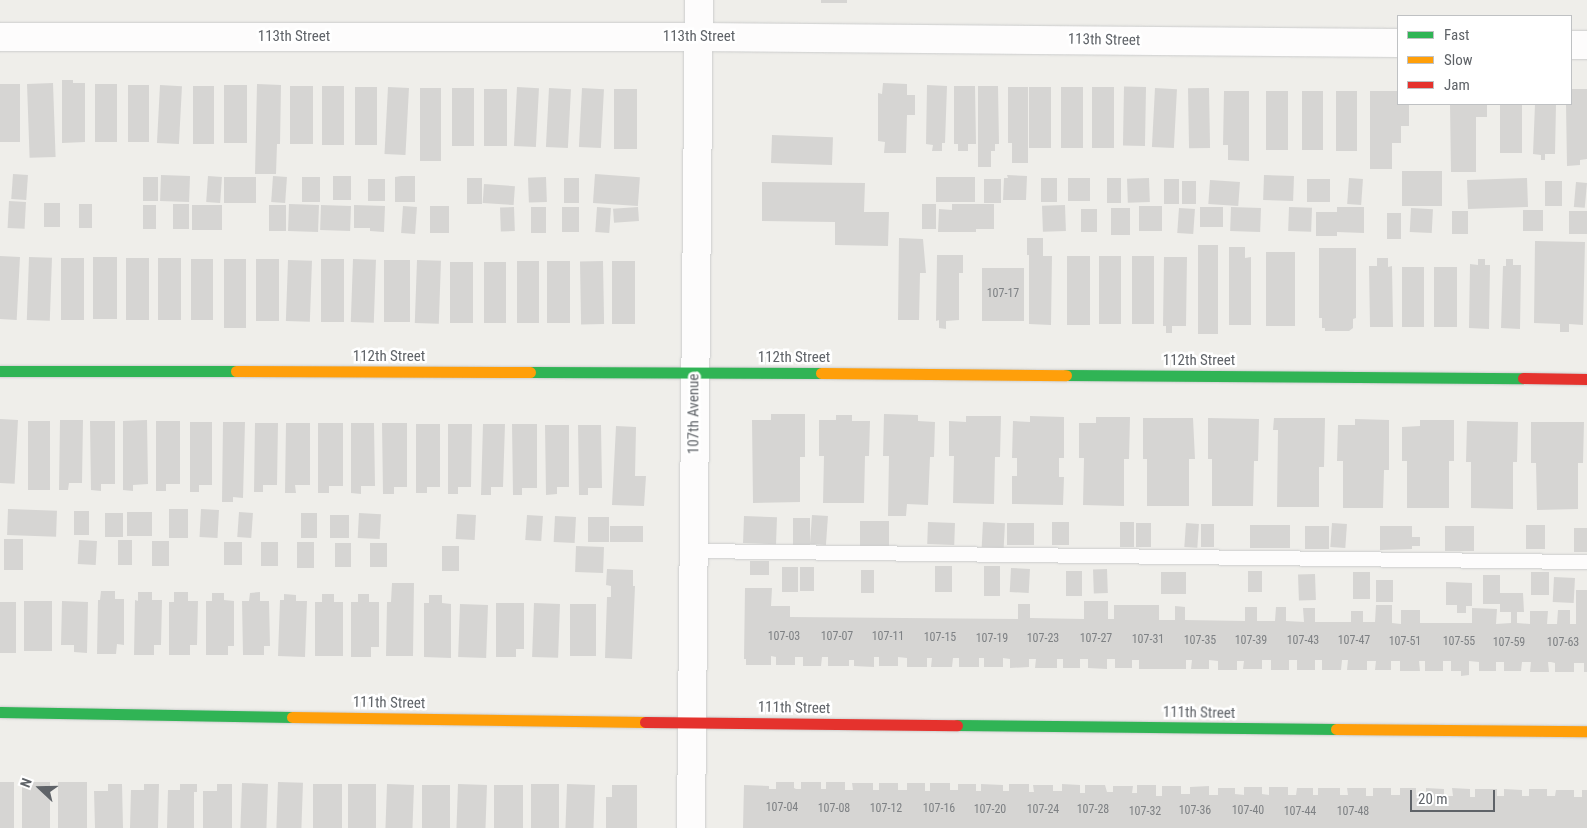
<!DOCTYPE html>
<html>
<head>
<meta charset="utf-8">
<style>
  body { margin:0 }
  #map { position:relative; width:1587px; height:828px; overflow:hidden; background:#efeeea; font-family:"Roboto Condensed",sans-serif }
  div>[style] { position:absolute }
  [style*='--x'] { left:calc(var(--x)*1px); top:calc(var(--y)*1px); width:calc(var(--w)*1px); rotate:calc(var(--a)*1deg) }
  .building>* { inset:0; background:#d6d5d3; transform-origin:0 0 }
  .roads { filter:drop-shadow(0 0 1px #cbcccc) drop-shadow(0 0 1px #cbcccc) }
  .lane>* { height:14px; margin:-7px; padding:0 7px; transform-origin:7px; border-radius:7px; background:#fdfcfc }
  .street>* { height:28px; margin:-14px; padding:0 14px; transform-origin:14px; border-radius:14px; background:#fdfcfc }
  .fast>* { height:11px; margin:-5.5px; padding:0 5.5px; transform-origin:5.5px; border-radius:5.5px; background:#30b455 }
  .slow>* { height:11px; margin:-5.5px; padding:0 5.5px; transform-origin:5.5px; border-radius:5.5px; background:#ff9f0a }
  .jam>* { height:11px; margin:-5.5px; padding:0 5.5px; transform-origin:5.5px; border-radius:5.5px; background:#e5322d }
  span { translate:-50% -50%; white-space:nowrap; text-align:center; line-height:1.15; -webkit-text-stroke:5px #fff; paint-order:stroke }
  .number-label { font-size:12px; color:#7e8184 }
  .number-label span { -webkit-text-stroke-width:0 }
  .street-label { font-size:15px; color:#5f6368 }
  .legend { position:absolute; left:1397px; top:15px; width:175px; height:90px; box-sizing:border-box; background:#fff; border:1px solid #bfc1c3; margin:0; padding:6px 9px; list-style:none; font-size:15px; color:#5f6368 }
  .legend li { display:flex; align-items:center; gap:10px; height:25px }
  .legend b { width:25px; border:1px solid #bfc1c3 }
  .north { position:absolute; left:15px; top:763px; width:50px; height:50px; -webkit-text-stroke:4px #fff; paint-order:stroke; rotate:291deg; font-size:14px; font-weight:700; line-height:20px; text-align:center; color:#5f6368 }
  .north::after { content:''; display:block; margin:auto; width:18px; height:22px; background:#5f6368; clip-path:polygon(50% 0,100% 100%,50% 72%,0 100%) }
  .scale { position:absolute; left:1410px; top:790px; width:85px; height:22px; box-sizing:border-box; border:2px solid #5f6368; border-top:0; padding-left:6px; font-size:15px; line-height:18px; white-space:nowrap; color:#5f6368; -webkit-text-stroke:4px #fff; paint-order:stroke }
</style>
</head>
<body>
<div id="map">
  <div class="building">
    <i style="left:821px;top:0;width:26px;height:3px"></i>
    <i style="clip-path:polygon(62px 80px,73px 80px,73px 83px,85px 83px,85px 142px,62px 143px)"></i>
    <i style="left:53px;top:83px;width:74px;height:26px;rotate:88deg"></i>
    <i style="clip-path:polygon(883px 83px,907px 84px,907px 95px,915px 95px,915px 115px,907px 115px,906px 153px,884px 153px,885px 142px,878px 141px,878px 93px,882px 94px)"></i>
    <i style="left:0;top:84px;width:20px;height:58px"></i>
    <i style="left:95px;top:84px;width:22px;height:58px"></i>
    <i style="clip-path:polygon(257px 84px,281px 85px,280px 144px,277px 144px,276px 174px,255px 174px)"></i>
    <i style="left:128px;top:85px;width:21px;height:57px"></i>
    <i style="left:160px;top:85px;width:22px;height:58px;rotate:3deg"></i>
    <i style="left:224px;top:85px;width:23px;height:58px"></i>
    <i style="clip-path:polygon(927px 85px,947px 86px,945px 143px,942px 143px,942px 151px,932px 151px,933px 145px,926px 144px)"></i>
    <i style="left:193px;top:86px;width:21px;height:58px"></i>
    <i style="left:290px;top:86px;width:23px;height:58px"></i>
    <i style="left:322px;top:86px;width:22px;height:59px"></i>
    <i style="clip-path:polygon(954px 86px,975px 86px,976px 144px,968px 144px,968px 151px,958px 151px,958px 144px,954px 144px)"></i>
    <i style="clip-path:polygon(978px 86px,998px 86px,999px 144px,995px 144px,995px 151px,991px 151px,991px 167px,978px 167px)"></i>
    <i style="left:355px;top:87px;width:22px;height:58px"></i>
    <i style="left:388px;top:87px;width:21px;height:67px;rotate:3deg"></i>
    <i style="left:517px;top:87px;width:22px;height:59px;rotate:3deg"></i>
    <i style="clip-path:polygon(1008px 87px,1028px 87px,1028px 163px,1012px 163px,1012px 143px,1008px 143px)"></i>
    <i style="left:1029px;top:87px;width:22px;height:61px"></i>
    <i style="left:1061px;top:87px;width:22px;height:61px"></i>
    <i style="left:1092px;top:87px;width:22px;height:61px"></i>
    <i style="left:1146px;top:87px;width:59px;height:22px;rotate:91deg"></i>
    <i style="left:420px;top:88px;width:21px;height:73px"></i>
    <i style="left:452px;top:88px;width:22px;height:58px"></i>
    <i style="left:549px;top:88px;width:22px;height:59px;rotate:3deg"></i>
    <i style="left:582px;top:88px;width:22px;height:59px;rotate:3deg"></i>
    <i style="left:1155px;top:88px;width:22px;height:59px;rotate:3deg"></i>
    <i style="left:1209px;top:88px;width:60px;height:21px;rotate:89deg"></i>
    <i style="left:484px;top:89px;width:23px;height:57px"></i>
    <i style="left:614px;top:89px;width:23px;height:60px"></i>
    <i style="clip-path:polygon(1571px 89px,1587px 89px,1587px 159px,1580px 160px,1580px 165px,1567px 166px,1566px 104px,1571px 104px)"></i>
    <i style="clip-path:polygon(1224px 91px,1249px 91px,1249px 161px,1228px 160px,1228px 145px,1223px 145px)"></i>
    <i style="left:1266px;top:91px;width:22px;height:59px"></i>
    <i style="left:1302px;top:91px;width:21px;height:59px"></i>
    <i style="left:1336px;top:91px;width:21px;height:60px"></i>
    <i style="clip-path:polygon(1370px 91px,1398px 91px,1398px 104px,1409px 104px,1409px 126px,1401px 126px,1401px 143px,1392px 143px,1392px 169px,1370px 169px)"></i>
    <i style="clip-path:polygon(1450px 104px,1487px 104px,1487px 117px,1476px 117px,1476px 172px,1451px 172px)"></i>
    <i style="left:1500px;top:104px;width:22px;height:49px"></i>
    <i style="clip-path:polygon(1535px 104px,1556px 104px,1555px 154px,1545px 154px,1545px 160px,1541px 160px,1541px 155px,1533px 154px)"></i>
    <i style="left:772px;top:135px;width:61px;height:28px;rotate:2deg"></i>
    <i style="left:1442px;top:171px;width:35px;height:40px;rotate:90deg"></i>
    <i style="left:13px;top:174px;width:15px;height:25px;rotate:4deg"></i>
    <i style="left:595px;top:174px;width:45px;height:29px;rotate:4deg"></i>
    <i style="left:161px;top:175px;width:29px;height:26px;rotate:2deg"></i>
    <i style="clip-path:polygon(1007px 175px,1027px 176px,1026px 200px,1003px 200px,1004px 178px,1008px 178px)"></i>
    <i style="left:1264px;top:175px;width:30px;height:25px;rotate:2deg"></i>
    <i style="left:208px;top:176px;width:14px;height:26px;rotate:4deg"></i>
    <i style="left:273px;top:176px;width:14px;height:26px;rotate:4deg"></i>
    <i style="left:333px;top:176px;width:18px;height:24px"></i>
    <i style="clip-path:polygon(401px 176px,415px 176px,415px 202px,395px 202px,395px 177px)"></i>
    <i style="left:143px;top:177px;width:15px;height:24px"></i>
    <i style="left:224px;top:177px;width:32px;height:26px"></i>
    <i style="left:302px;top:177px;width:18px;height:25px"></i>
    <i style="left:546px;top:177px;width:25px;height:18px;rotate:88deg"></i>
    <i style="left:936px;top:177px;width:39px;height:25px"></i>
    <i style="left:467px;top:178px;width:15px;height:26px"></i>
    <i style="left:564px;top:178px;width:15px;height:25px"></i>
    <i style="left:1041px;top:178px;width:16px;height:24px"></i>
    <i style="left:1068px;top:178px;width:22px;height:23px"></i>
    <i style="left:1107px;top:178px;width:14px;height:25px"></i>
    <i style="left:1149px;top:178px;width:24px;height:22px;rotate:88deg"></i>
    <i style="left:1349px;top:178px;width:14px;height:26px;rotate:4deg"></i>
    <i style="left:1527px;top:178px;width:29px;height:60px;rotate:88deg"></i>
    <i style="left:368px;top:179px;width:17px;height:22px"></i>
    <i style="left:984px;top:179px;width:17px;height:24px"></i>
    <i style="left:1164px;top:179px;width:15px;height:25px"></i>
    <i style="left:1307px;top:179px;width:23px;height:23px"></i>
    <i style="left:1210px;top:180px;width:30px;height:24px;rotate:4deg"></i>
    <i style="left:1182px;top:181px;width:14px;height:23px"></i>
    <i style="left:1545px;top:181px;width:17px;height:25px"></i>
    <i style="clip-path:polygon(762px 182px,865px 183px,864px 212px,889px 212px,888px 246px,835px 245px,835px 222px,762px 221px)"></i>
    <i style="left:1576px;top:182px;width:11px;height:25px;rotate:5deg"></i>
    <i style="left:484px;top:184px;width:31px;height:19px;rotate:4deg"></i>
    <i style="left:9px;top:201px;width:17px;height:27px;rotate:3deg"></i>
    <i style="left:44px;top:203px;width:16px;height:24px"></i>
    <i style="left:79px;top:204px;width:13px;height:24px"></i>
    <i style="left:173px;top:204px;width:16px;height:25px"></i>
    <i style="left:289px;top:204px;width:30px;height:27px;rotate:2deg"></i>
    <i style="left:922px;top:204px;width:14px;height:25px"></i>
    <i style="clip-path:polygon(952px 204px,994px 204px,994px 229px,976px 229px,976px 232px,938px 232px,939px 209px,952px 210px)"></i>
    <i style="left:143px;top:205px;width:13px;height:24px"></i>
    <i style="left:192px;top:205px;width:30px;height:25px"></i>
    <i style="left:269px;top:205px;width:17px;height:26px"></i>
    <i style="left:321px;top:205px;width:30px;height:25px;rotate:2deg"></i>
    <i style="clip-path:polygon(354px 205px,385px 206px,384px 232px,370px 231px,370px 228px,354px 228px)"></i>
    <i style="left:1065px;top:205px;width:26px;height:23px;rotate:88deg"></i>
    <i style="left:403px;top:206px;width:14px;height:27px;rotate:4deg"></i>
    <i style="left:430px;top:206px;width:19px;height:27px"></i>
    <i style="left:1139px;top:206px;width:23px;height:25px"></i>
    <i style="left:514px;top:207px;width:24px;height:14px;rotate:88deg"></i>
    <i style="left:531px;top:207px;width:15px;height:26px"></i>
    <i style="left:562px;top:207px;width:17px;height:25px"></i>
    <i style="left:597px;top:207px;width:14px;height:25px;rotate:4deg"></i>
    <i style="left:638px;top:207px;width:14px;height:25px;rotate:86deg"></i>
    <i style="left:1200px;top:207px;width:23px;height:20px"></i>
    <i style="left:1231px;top:207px;width:30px;height:24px;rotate:2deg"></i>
    <i style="left:1289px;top:207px;width:23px;height:24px;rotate:2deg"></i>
    <i style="clip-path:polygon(1337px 207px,1364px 207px,1364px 233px,1337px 232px,1337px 236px,1316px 236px,1316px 212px,1337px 212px)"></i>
    <i style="left:1111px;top:208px;width:19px;height:27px"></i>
    <i style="left:1179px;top:208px;width:16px;height:25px;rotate:4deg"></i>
    <i style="left:1411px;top:208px;width:22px;height:24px;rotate:3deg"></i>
    <i style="left:1081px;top:209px;width:16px;height:23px"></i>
    <i style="left:1523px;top:210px;width:20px;height:21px"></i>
    <i style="left:1452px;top:211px;width:16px;height:23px"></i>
    <i style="left:1569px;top:211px;width:18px;height:23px"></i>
    <i style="left:1387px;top:213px;width:14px;height:26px"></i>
    <i style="clip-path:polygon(899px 238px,923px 239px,926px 273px,920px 273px,919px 320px,898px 320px)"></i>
    <i style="clip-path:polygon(1027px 238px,1043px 238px,1043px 256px,1052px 256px,1051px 325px,1029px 324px,1029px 255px,1027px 255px)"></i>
    <i style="clip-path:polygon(1535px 241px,1585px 242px,1583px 325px,1569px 324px,1569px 332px,1560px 332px,1560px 324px,1534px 323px)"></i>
    <i style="left:1198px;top:245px;width:20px;height:89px"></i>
    <i style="clip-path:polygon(1229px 247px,1245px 247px,1245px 258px,1251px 257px,1251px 325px,1229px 325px)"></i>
    <i style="clip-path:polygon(1319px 248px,1356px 248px,1356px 318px,1353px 319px,1353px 328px,1349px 331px,1325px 331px,1325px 328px,1322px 328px,1322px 318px,1319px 318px)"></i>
    <i style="left:1266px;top:252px;width:29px;height:74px"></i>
    <i style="clip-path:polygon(937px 255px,963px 255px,963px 273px,959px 273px,959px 320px,946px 321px,946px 329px,939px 328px,939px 320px,936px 321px)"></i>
    <i style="left:0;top:256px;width:20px;height:63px;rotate:3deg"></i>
    <i style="left:1067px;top:256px;width:23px;height:69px"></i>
    <i style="left:1099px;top:256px;width:22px;height:68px"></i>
    <i style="left:1132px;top:256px;width:22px;height:68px"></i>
    <i style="left:29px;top:257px;width:23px;height:63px;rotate:2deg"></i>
    <i style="left:93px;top:257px;width:24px;height:62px"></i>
    <i style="clip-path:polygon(1164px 257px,1187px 257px,1186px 326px,1172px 326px,1172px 333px,1166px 333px,1166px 326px,1163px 326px)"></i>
    <i style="left:61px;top:258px;width:23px;height:62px"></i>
    <i style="left:126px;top:258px;width:23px;height:62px"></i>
    <i style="left:158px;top:258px;width:23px;height:62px"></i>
    <i style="clip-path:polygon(1377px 258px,1388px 258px,1388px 267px,1392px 266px,1393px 327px,1370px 327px,1369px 266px,1377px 266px)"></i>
    <i style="left:191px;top:259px;width:22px;height:61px"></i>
    <i style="left:224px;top:259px;width:22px;height:69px"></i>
    <i style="left:256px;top:259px;width:23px;height:62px"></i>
    <i style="left:344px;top:259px;width:63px;height:23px;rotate:90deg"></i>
    <i style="left:353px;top:259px;width:23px;height:63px;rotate:2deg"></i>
    <i style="clip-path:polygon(1478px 259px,1485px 259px,1485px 265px,1490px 265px,1489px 329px,1469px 328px,1470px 264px,1478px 265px)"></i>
    <i style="clip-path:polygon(1506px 259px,1513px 259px,1513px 265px,1521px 265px,1520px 329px,1501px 328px,1503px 266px,1506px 266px)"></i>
    <i style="left:288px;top:260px;width:24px;height:61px;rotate:2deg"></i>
    <i style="left:384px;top:260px;width:26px;height:62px"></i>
    <i style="left:417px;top:260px;width:24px;height:63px;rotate:2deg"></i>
    <i style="left:517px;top:261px;width:22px;height:62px"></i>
    <i style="left:570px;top:261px;width:62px;height:23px;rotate:90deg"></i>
    <i style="left:603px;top:261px;width:63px;height:23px;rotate:89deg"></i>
    <i style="left:612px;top:261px;width:23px;height:63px"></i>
    <i style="left:450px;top:262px;width:23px;height:61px"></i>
    <i style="left:484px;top:262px;width:22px;height:61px"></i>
    <i style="left:1402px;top:267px;width:22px;height:60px"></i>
    <i style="left:1434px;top:267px;width:23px;height:60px"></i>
    <i style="left:982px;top:268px;width:42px;height:53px"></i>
    <i style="clip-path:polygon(771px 414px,805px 414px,805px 457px,800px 457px,800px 502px,753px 503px,752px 420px,771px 420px)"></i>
    <i style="clip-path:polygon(884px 414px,918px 415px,918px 421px,935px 422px,934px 457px,930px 457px,928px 505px,907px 504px,906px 516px,888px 516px,889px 456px,883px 456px)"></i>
    <i style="clip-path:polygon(836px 415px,852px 415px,852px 421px,870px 421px,869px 456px,865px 456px,864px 503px,823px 503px,824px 456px,819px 456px,819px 420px,836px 420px)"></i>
    <i style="clip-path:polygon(966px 416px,1001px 416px,1000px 457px,995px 457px,994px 504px,953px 503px,954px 456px,949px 456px,949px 421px,966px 422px)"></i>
    <i style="clip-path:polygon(1030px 416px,1064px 417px,1064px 458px,1059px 458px,1059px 477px,1064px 477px,1063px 505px,1012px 504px,1012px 476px,1017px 476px,1017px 458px,1012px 458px,1013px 421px,1030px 422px)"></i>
    <i style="clip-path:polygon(1096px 417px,1130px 417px,1129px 459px,1124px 459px,1124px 506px,1083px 505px,1084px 458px,1079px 458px,1079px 423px,1096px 423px)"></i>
    <i style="clip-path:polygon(1143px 418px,1193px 418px,1195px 459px,1189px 459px,1189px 506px,1147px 506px,1147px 459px,1143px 459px)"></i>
    <i style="clip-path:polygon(1208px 418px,1259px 419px,1258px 461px,1254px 461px,1253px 506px,1212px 506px,1212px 459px,1208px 459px)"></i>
    <i style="clip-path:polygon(1274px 418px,1325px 418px,1324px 467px,1319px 467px,1319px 507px,1277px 507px,1278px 430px,1273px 430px)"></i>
    <i style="left:0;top:419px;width:18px;height:64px;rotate:3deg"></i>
    <i style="clip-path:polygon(1355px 419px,1389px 420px,1389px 470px,1384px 470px,1383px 508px,1343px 508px,1343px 461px,1337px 461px,1338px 425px,1355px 425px)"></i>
    <i style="clip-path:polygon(60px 420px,83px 420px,82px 483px,69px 483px,68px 490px,59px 490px)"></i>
    <i style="clip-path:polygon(147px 420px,148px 484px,133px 485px,133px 491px,123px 490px,123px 421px)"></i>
    <i style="clip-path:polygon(1420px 420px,1454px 420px,1454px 461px,1449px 461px,1449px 508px,1407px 508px,1407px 461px,1402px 461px,1402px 427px,1420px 426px)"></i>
    <i style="left:28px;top:421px;width:22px;height:69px"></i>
    <i style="clip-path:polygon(90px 421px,115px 421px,115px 484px,101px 484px,101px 491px,91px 490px)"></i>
    <i style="clip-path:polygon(156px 421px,180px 421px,180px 484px,166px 484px,166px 491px,156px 491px)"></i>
    <i style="clip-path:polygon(1467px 421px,1518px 422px,1517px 462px,1513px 462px,1513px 509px,1471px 508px,1471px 462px,1466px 462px)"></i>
    <i style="clip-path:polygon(190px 422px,212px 422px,212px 485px,199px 485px,199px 492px,190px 492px)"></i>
    <i style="clip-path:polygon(223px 422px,245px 422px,243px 498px,233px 497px,233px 502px,222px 502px)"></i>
    <i style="clip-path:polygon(1531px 422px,1584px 422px,1583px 463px,1578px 463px,1578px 509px,1537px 510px,1536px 463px,1531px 463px)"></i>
    <i style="clip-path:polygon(255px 423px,278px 423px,277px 485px,263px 485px,263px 492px,254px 492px)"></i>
    <i style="clip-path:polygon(286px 423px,310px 423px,310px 485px,295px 485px,296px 493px,285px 493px)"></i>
    <i style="clip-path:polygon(318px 423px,343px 423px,343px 486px,329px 486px,329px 493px,318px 493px)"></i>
    <i style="clip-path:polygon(351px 423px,374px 423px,375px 486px,361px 486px,361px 494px,351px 493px)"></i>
    <i style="clip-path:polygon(382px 423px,407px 423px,407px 487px,394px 487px,394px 494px,383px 494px)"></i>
    <i style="clip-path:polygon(416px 424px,440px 424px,440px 487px,427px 487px,427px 493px,416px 493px)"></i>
    <i style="clip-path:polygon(448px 424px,472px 424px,471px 487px,458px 487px,458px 494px,448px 494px)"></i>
    <i style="clip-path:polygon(483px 424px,505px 424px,503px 487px,491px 487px,491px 495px,481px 495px)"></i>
    <i style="clip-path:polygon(512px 424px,537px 424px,537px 488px,522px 488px,522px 495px,513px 495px)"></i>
    <i style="clip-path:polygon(545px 425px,569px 425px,569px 487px,557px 487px,557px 494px,546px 495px)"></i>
    <i style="clip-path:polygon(578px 425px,601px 425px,602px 488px,588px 488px,588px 495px,579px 495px)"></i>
    <i style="clip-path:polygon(616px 426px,636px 427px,635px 476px,646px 476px,644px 506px,612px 505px)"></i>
    <i style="left:8px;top:509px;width:49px;height:26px;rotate:2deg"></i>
    <i style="left:169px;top:509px;width:19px;height:29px"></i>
    <i style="left:201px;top:509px;width:18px;height:28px;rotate:3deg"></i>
    <i style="left:74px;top:511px;width:15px;height:24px"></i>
    <i style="left:127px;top:512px;width:25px;height:24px"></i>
    <i style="left:239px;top:512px;width:14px;height:25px;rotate:4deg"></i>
    <i style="left:105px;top:513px;width:18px;height:24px"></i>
    <i style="left:301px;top:513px;width:16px;height:25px"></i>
    <i style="left:359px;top:513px;width:22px;height:25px;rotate:3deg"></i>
    <i style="left:457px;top:514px;width:19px;height:25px;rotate:3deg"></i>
    <i style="left:330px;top:515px;width:19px;height:23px"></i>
    <i style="left:527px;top:515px;width:16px;height:25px;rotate:4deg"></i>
    <i style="left:812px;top:515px;width:16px;height:29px;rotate:4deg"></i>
    <i style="left:555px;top:516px;width:21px;height:26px;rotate:3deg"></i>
    <i style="left:744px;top:516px;width:33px;height:27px;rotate:2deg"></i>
    <i style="left:588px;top:517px;width:21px;height:25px"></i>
    <i style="left:793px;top:518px;width:17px;height:27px"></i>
    <i style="left:860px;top:521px;width:29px;height:25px"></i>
    <i style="left:928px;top:522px;width:27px;height:22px;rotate:2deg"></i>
    <i style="left:983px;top:522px;width:22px;height:25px;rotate:3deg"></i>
    <i style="left:1052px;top:522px;width:17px;height:23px"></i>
    <i style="left:1120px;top:522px;width:14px;height:25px"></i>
    <i style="left:1007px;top:523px;width:27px;height:22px"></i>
    <i style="left:1136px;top:523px;width:15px;height:24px"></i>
    <i style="left:1186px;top:523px;width:13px;height:24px;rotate:4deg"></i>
    <i style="left:1332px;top:523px;width:15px;height:24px;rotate:4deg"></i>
    <i style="left:1201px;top:524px;width:13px;height:23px"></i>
    <i style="left:1250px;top:525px;width:40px;height:23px"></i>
    <i style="left:1526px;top:525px;width:19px;height:24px"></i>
    <i style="left:610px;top:526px;width:33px;height:16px"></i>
    <i style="left:1305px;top:526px;width:24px;height:23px"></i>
    <i style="clip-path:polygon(1380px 526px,1412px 526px,1412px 537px,1420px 537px,1420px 546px,1412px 546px,1412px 549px,1380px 550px)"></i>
    <i style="left:1445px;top:526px;width:29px;height:25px"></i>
    <i style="left:1574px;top:528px;width:13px;height:24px"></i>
    <i style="left:23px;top:539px;width:31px;height:19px;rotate:90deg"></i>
    <i style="left:79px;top:540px;width:18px;height:24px;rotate:3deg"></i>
    <i style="left:118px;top:540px;width:14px;height:25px"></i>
    <i style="left:152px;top:541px;width:17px;height:25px"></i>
    <i style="left:224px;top:542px;width:18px;height:23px"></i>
    <i style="left:278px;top:542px;width:24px;height:17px;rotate:90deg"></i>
    <i style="left:297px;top:542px;width:17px;height:26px"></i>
    <i style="left:335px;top:543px;width:16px;height:24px"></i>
    <i style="left:370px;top:543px;width:17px;height:24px"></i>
    <i style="left:442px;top:546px;width:17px;height:25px"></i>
    <i style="left:576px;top:546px;width:28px;height:26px;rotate:2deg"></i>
    <i style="left:750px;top:561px;width:19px;height:14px"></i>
    <i style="left:935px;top:566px;width:17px;height:26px"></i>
    <i style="left:984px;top:566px;width:16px;height:30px"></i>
    <i style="left:782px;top:567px;width:16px;height:25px"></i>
    <i style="left:800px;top:567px;width:14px;height:24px"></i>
    <i style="left:1011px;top:568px;width:19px;height:24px;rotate:3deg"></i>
    <i style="clip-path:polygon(607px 569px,633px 570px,633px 586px,635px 586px,632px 659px,605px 658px,607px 597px,611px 597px,611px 586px,606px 585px)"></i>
    <i style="left:1107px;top:569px;width:24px;height:14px;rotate:88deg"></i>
    <i style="left:861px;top:570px;width:13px;height:23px"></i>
    <i style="left:1066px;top:571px;width:16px;height:25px"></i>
    <i style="left:1248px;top:571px;width:14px;height:21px"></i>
    <i style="left:1161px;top:572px;width:25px;height:22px"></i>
    <i style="left:1353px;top:572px;width:17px;height:27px"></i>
    <i style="left:1531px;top:572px;width:18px;height:23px"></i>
    <i style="left:1315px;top:574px;width:26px;height:17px;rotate:88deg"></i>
    <i style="clip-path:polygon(1483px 575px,1500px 575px,1500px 593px,1523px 593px,1524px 612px,1517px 612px,1517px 623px,1530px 624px,1530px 611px,1548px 611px,1547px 624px,1557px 624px,1558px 610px,1570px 610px,1570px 624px,1576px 624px,1576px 590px,1587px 590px,1587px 672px,1584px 672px,1584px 663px,1574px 663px,1574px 672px,1555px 672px,1555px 663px,1551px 662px,1548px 662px,1549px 672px,1530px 672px,1531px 662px,1522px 662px,1521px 671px,1504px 671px,1504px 662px,1496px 662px,1496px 671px,1479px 671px,1479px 662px,1469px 661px,1469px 675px,1461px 676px,1461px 671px,1451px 671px,1451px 661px,1443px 661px,1443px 671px,1425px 671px,1425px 661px,1419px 661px,1420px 671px,1400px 671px,1400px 661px,1391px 661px,1391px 670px,1375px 670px,1376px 661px,1367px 661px,1367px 670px,1347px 670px,1348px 660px,1342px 660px,1341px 670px,1322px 670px,1322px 660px,1315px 660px,1315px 670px,1297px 670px,1297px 660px,1289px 660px,1289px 670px,1271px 670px,1271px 660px,1262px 660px,1262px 669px,1243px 669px,1244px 661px,1237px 661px,1237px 670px,1218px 670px,1218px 661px,1209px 660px,1209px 669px,1191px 669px,1192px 660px,1186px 660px,1186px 669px,1139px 669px,1139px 660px,1132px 660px,1132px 668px,1115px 668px,1115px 659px,1107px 659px,1107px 669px,1088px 668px,1088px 659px,1080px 659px,1080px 668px,1063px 668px,1063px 659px,1057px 659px,1057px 668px,1035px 668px,1036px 659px,1029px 659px,1029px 667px,1010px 668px,1010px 659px,1003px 658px,1003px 667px,984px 667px,984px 658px,979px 658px,979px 667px,959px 667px,959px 658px,953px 658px,952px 667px,931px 667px,932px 658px,927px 658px,927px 667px,907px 667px,907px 658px,898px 657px,898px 666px,879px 666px,879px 657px,874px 657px,874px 667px,854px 666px,854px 660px,849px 660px,849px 666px,828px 666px,828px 657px,822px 657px,821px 666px,803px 666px,803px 657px,795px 657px,795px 665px,776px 665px,776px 657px,771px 656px,771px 665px,746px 665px,746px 659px,744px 659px,745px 588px,772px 588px,771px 606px,790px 606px,790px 617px,1018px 619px,1018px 604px,1030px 604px,1030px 618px,1084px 619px,1084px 601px,1108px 601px,1108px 619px,1114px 619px,1114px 605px,1159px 605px,1159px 620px,1175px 620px,1175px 606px,1185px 607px,1185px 620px,1245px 621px,1245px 607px,1257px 607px,1257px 621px,1275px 621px,1276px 607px,1286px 607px,1286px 621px,1304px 622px,1303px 608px,1315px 608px,1315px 622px,1351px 622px,1351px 611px,1363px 611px,1363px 622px,1375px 622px,1376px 605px,1392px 605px,1392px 623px,1401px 624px,1401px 610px,1420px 610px,1420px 623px,1472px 623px,1472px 608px,1497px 609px,1496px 624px,1511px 623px,1511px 612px,1500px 612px,1500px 604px,1483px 604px)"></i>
    <i style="left:1554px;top:577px;width:21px;height:25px;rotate:3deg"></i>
    <i style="left:1393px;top:580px;width:22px;height:17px;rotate:90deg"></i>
    <i style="clip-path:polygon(1446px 582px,1472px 583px,1472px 606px,1466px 606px,1466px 613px,1457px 613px,1457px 605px,1446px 605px)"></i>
    <i style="clip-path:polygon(392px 583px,414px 583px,413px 656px,386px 656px,387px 602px,391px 602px)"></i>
    <i style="clip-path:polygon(101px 591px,115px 591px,115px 599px,124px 599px,124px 645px,117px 644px,116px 654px,97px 654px,98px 600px,100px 600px)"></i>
    <i style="clip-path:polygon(138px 592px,152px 592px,152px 600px,162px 600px,161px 645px,154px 645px,154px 655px,134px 655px,135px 600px,138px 601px)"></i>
    <i style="clip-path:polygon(174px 592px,188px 592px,188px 601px,198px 601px,197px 645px,190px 645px,190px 655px,169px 655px,169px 602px,174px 602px)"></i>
    <i style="clip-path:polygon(260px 592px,260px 601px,269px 601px,270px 646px,264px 646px,264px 655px,243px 655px,242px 601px,249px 601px,250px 593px)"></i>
    <i style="clip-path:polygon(212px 593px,224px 593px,224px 600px,234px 601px,234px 646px,228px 646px,228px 655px,206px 655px,206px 601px,212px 601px)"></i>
    <i style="clip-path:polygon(284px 594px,296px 595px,296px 601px,307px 601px,305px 657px,278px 656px,280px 600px,284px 600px)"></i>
    <i style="clip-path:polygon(322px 594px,334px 594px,334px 602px,343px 602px,343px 656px,315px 656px,315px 602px,322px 602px)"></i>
    <i style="clip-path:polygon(358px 594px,369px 594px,369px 602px,379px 602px,379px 647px,371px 647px,371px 657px,351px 657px,351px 602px,358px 602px)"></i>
    <i style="clip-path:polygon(429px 595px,442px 595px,442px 603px,451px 604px,451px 658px,424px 657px,424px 603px,429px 603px)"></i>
    <i style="left:24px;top:601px;width:28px;height:50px"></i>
    <i style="clip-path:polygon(62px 601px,88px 602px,87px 653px,74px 652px,74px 645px,61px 645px)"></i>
    <i style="left:0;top:602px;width:16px;height:51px"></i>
    <i style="clip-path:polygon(496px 603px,524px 603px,524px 649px,516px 649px,516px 657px,496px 657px)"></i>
    <i style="left:534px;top:603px;width:26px;height:54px;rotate:2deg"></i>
    <i style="left:460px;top:604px;width:28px;height:53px;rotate:2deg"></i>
    <i style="left:570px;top:604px;width:26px;height:52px"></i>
    <i style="left:0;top:782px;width:14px;height:46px"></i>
    <i style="left:22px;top:782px;width:28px;height:46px"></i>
    <i style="left:58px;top:782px;width:29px;height:46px"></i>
    <i style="left:278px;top:782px;width:25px;height:46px;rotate:2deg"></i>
    <i style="clip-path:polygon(776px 782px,794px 782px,794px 788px,796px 789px,801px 789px,801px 782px,821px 782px,821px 789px,826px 789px,826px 782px,845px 782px,845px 790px,853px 790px,852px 783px,873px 783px,873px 790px,879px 790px,879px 783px,898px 783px,898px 790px,907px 790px,907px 783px,925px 783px,925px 791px,930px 791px,930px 783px,950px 783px,950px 790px,958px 790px,958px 784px,976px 784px,976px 791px,981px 791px,981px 784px,1003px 785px,1003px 791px,1009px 791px,1009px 784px,1029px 784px,1029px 792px,1034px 792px,1033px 785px,1053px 785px,1053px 791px,1062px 791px,1062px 784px,1080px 785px,1080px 793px,1085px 793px,1085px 785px,1105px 785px,1107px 792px,1113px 792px,1113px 786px,1133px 786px,1132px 793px,1137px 793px,1137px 785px,1156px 785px,1156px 796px,1162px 796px,1162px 786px,1181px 786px,1181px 794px,1190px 794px,1190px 787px,1209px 786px,1209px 795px,1218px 795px,1218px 788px,1235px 788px,1235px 794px,1244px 795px,1244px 787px,1262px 787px,1262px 794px,1269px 795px,1269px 787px,1288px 787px,1288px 795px,1296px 795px,1297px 788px,1313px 788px,1313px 795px,1318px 795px,1318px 788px,1340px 788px,1340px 795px,1348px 795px,1347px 788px,1366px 788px,1366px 796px,1373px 796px,1373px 788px,1391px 788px,1391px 795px,1400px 795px,1400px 788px,1416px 788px,1416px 795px,1426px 795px,1426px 788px,1444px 789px,1444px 796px,1453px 796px,1452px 788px,1470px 789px,1470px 797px,1475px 797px,1475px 789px,1497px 789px,1497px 796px,1504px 796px,1504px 789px,1522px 790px,1522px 796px,1529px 796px,1529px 789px,1547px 789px,1547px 796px,1555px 796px,1556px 790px,1574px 790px,1574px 797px,1582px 797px,1582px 790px,1587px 790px,1587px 828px,743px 828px,744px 785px,769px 786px,769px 789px,776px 789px)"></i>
    <i style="left:242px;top:783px;width:26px;height:45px;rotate:2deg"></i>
    <i style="clip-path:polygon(108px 784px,122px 784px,123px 828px,95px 828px,94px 791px,108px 791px)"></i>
    <i style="clip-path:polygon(144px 784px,159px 784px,158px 828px,130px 828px,131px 790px,144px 790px)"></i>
    <i style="clip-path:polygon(180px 784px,197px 784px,197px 792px,194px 792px,194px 828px,167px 828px,168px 790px,180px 790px)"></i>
    <i style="clip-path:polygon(217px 784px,232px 784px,232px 828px,203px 828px,203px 791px,217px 791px)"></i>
    <i style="left:313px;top:784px;width:29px;height:44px"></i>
    <i style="left:348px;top:784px;width:28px;height:44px"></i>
    <i style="left:387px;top:784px;width:27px;height:44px;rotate:2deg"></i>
    <i style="left:458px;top:784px;width:29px;height:44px;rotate:2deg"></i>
    <i style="left:531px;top:784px;width:28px;height:44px"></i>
    <i style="left:567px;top:784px;width:28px;height:44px;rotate:2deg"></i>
    <i style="left:422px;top:785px;width:28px;height:43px"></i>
    <i style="left:494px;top:785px;width:29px;height:43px"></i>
    <i style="clip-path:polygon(612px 785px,637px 785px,637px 828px,606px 828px,606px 797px,612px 797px)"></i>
  </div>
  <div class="roads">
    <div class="lane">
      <i style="--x:694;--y:551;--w:893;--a:0.71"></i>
    </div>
    <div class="street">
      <i style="--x:0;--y:37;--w:699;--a:0"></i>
      <i style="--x:699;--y:37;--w:699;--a:0.49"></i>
      <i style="--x:1571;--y:45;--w:16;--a:0"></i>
      <i style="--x:691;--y:828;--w:828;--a:-89.45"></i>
    </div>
    <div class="fast">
      <i style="--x:0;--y:371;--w:236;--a:0"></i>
      <i style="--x:530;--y:372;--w:291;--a:0.2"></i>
      <i style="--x:1066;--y:375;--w:457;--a:0.4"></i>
      <i style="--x:0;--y:712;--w:292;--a:1"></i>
      <i style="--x:957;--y:725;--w:379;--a:0.6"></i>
    </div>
    <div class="slow">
      <i style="--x:236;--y:371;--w:294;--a:0.2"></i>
      <i style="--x:821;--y:373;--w:245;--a:0.5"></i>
      <i style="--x:292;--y:717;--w:353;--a:0.8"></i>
      <i style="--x:1336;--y:729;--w:251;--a:0.5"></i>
    </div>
    <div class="jam">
      <i style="--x:1523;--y:378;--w:64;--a:0.9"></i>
      <i style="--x:645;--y:722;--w:312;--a:0.6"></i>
    </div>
  </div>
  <div class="number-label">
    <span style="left:1003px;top:294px">107-17</span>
    <span style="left:784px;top:637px">107-03</span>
    <span style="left:837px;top:637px">107-07</span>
    <span style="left:888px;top:637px">107-11</span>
    <span style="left:940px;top:638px">107-15</span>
    <span style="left:992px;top:639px">107-19</span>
    <span style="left:1043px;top:639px">107-23</span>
    <span style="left:1096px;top:639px">107-27</span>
    <span style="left:1148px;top:640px">107-31</span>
    <span style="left:1200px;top:641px">107-35</span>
    <span style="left:1251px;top:641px">107-39</span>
    <span style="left:1303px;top:641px">107-43</span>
    <span style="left:1354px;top:641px">107-47</span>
    <span style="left:1405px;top:642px">107-51</span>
    <span style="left:1459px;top:642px">107-55</span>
    <span style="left:1509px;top:643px">107-59</span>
    <span style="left:1563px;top:643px">107-63</span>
    <span style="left:782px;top:808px">107-04</span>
    <span style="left:834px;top:809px">107-08</span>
    <span style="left:886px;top:809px">107-12</span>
    <span style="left:939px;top:809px">107-16</span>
    <span style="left:990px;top:810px">107-20</span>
    <span style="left:1043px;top:810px">107-24</span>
    <span style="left:1093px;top:810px">107-28</span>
    <span style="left:1195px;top:811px">107-36</span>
    <span style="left:1248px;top:811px">107-40</span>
    <span style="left:1145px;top:812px">107-32</span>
    <span style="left:1300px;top:812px">107-44</span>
    <span style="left:1353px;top:812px">107-48</span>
  </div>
  <div class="street-label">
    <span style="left:294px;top:37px">113th Street</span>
    <span style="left:699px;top:37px">113th Street</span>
    <span style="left:1104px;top:40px;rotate:1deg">113th Street</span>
    <span style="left:389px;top:357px">112th Street</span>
    <span style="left:794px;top:358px">112th Street</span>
    <span style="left:1199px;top:361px">112th Street</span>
    <span style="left:694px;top:414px;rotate:-90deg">107th Avenue</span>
    <span style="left:389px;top:703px;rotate:1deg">111th Street</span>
    <span style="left:794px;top:708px;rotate:1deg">111th Street</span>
    <span style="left:1199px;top:713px;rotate:1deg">111th Street</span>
  </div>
  <ul class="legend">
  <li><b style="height:6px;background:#30b455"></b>Fast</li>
  <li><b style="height:6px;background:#ff9f0a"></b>Slow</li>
  <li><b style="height:6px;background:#e5322d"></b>Jam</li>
  </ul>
  <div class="north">N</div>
  <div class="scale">20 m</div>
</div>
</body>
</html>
